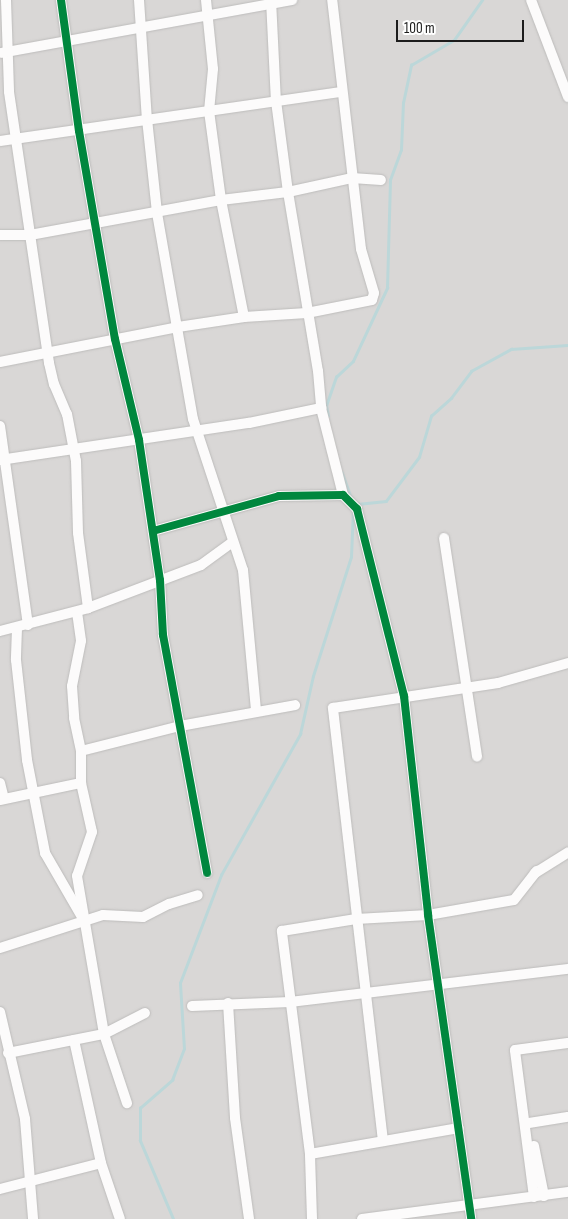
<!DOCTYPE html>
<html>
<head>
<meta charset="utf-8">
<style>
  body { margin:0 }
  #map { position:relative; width:568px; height:1219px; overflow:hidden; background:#eae7e5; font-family:"Sofia Sans Condensed",sans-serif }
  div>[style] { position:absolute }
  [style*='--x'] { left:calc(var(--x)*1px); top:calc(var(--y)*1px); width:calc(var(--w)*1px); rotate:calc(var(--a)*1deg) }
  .residential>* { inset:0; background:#d9d7d6; transform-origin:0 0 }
  .stream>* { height:2.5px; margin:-1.25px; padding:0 1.25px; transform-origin:1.25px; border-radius:1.25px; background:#bcd7d9 }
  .roads { filter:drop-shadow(0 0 1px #bdbcbb) drop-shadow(0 0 1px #bdbcbb) }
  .street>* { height:10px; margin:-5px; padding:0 5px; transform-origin:5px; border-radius:5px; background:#fcfbfb }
  .cycleway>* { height:8px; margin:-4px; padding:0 4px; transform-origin:4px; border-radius:4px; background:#00873e }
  span { translate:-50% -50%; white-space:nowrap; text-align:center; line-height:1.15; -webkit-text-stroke:4px #fff; paint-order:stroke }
  .scale { position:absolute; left:396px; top:20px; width:128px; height:22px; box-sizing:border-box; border:2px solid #1c1c1c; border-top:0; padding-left:6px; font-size:15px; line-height:18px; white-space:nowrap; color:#1c1c1c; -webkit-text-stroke:4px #fff; paint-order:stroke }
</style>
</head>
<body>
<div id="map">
  <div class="residential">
    <i style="left:0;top:0;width:568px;height:1219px"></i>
  </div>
  <div class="stream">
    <i style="--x:328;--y:416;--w:10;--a:-101"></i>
    <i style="--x:326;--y:406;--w:31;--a:-71"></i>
    <i style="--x:336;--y:377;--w:23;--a:-43"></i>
    <i style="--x:353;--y:361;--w:81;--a:-65"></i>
    <i style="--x:387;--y:288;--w:108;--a:-88.4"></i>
    <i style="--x:390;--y:180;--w:32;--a:-70"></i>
    <i style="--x:401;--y:150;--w:47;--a:-87.6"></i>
    <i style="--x:403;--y:103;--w:39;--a:-78"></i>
    <i style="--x:411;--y:65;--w:50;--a:-30.2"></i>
    <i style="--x:454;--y:40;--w:49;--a:-55"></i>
    <i style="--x:342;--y:472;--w:27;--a:70"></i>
    <i style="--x:357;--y:504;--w:29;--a:-6"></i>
    <i style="--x:386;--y:501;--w:55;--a:-53.1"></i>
    <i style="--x:419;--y:457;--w:43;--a:-73.7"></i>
    <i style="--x:431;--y:416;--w:27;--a:-42"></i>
    <i style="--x:451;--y:398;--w:34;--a:-53"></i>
    <i style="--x:471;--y:371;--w:46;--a:-28.8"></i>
    <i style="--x:511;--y:349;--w:57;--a:-4"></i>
    <i style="--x:173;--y:1219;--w:85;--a:-112.9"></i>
    <i style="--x:140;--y:1141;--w:33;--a:-90"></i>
    <i style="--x:140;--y:1108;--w:43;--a:-41.2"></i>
    <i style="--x:172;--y:1080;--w:33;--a:-69"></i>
    <i style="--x:184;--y:1049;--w:66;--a:-93.5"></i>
    <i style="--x:180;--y:983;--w:116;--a:-69.2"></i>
    <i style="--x:221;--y:875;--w:162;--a:-60.7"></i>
    <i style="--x:300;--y:734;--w:59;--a:-77.4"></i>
    <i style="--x:313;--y:676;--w:125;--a:-72.3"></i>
    <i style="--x:351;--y:557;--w:47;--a:-87.6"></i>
  </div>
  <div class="roads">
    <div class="street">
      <i style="--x:6;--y:0;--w:92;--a:88.1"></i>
      <i style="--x:9;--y:92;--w:274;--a:81.6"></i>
      <i style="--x:49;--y:363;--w:22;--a:77"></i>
      <i style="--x:54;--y:384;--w:33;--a:67"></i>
      <i style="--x:67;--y:414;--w:48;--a:79.2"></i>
      <i style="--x:76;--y:461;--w:72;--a:88.4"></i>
      <i style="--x:78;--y:533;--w:76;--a:82.4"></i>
      <i style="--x:61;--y:0;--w:132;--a:82.2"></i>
      <i style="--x:79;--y:131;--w:211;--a:80.2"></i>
      <i style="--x:115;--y:339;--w:104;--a:76.6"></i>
      <i style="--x:139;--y:440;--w:142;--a:81.5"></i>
      <i style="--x:160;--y:580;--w:55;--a:86.9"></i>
      <i style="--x:163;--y:635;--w:242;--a:79.5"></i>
      <i style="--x:139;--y:0;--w:119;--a:86.2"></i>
      <i style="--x:147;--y:119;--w:95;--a:83.9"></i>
      <i style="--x:157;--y:213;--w:209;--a:80.1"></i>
      <i style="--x:193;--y:419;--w:159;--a:71.7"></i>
      <i style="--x:243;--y:570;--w:142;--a:84.7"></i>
      <i style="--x:206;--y:0;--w:69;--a:84.2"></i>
      <i style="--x:213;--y:69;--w:42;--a:95.4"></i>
      <i style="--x:209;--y:111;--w:90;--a:82.3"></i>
      <i style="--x:221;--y:200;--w:119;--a:78.9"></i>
      <i style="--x:271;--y:0;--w:101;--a:87.2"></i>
      <i style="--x:276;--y:101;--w:92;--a:82.5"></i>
      <i style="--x:288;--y:192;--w:181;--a:80.5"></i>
      <i style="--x:318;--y:371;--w:37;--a:85"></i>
      <i style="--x:321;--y:408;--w:90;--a:75.8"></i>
      <i style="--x:531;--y:0;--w:104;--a:69.1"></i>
      <i style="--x:1;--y:53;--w:296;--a:-10.3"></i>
      <i style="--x:0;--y:141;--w:345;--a:-8.2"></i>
      <i style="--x:0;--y:235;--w:30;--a:0"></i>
      <i style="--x:30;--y:235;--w:194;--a:-10.4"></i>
      <i style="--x:221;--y:200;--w:67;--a:-6.8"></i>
      <i style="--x:288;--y:192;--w:66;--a:-12.3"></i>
      <i style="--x:352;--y:178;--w:29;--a:4"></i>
      <i style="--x:0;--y:362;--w:181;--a:-11.1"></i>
      <i style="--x:178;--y:327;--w:67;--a:-8.6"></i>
      <i style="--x:244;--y:317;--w:63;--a:-3.6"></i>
      <i style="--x:307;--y:313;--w:66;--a:-11.3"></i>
      <i style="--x:372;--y:300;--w:7;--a:-74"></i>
      <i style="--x:374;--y:293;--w:46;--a:-106.5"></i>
      <i style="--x:361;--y:249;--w:251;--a:-96.6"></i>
      <i style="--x:0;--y:426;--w:201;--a:82"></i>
      <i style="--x:0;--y:460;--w:252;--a:-8.5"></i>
      <i style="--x:249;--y:423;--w:74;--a:-11.8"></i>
      <i style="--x:153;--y:531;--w:131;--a:-15.5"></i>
      <i style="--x:279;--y:496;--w:64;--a:-0.9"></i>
      <i style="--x:343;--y:495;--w:20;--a:45"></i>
      <i style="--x:357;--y:509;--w:193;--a:75.9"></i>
      <i style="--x:404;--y:696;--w:220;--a:83.7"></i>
      <i style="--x:428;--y:915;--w:307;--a:81.9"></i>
      <i style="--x:444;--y:538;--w:221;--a:81.4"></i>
      <i style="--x:77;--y:612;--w:29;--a:82"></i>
      <i style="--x:81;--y:641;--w:46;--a:101.3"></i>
      <i style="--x:72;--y:686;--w:32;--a:86"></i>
      <i style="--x:74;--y:718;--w:34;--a:78"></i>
      <i style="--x:81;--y:751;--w:32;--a:90"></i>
      <i style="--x:81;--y:783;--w:50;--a:77.3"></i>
      <i style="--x:92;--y:832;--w:46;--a:108.8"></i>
      <i style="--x:77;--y:876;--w:160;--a:80.3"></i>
      <i style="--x:104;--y:1034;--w:73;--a:71.6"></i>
      <i style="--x:17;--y:628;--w:32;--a:92"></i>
      <i style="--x:16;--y:660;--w:101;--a:83.7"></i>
      <i style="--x:27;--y:760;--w:95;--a:79"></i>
      <i style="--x:45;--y:853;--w:74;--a:60"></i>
      <i style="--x:0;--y:631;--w:91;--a:-14.6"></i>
      <i style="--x:88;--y:608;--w:121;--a:-20.8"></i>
      <i style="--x:201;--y:565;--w:39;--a:-36"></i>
      <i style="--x:81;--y:751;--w:102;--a:-14.2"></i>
      <i style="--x:180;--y:726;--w:117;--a:-10.3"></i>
      <i style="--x:0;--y:783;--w:16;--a:76"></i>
      <i style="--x:0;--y:800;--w:83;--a:-11.9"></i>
      <i style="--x:535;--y:873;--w:39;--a:-32"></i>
      <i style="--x:0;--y:948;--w:108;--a:-17.8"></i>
      <i style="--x:103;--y:915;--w:40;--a:2.9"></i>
      <i style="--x:143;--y:917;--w:29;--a:-27"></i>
      <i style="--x:169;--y:904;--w:30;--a:-17"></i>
      <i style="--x:228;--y:1003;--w:115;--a:86.5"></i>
      <i style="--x:235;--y:1118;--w:102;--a:82.1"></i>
      <i style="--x:192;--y:1006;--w:98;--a:-2.3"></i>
      <i style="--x:290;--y:1002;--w:280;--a:-6.8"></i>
      <i style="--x:0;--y:1012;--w:110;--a:76.8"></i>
      <i style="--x:25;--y:1119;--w:100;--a:85.4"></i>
      <i style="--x:74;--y:1040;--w:126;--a:77.6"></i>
      <i style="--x:101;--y:1163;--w:59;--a:71.3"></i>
      <i style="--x:8;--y:1053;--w:98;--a:-11.2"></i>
      <i style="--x:104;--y:1034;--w:46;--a:-27.1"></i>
      <i style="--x:529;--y:1123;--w:39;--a:-9"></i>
      <i style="--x:383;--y:1141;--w:436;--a:-96.6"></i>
      <i style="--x:333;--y:708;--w:167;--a:-8.6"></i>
      <i style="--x:498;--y:683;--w:73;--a:-15.9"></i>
      <i style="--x:534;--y:1146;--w:51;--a:78.7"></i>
      <i style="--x:310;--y:1154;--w:151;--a:-9.9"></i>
      <i style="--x:0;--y:1189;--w:104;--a:-14.4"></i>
      <i style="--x:534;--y:1197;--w:148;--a:-97.4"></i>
      <i style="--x:515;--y:1050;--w:53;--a:-7.5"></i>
      <i style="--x:312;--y:1219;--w:65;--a:-91.8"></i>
      <i style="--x:310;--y:1154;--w:225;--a:-97.2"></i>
      <i style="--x:282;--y:931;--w:75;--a:-9.2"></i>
      <i style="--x:356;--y:919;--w:72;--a:-3.2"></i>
      <i style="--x:428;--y:915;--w:87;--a:-9.9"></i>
      <i style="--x:514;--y:900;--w:37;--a:-52"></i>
      <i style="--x:362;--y:1219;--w:208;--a:-7.5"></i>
    </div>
  </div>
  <div class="cycleway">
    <i style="--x:61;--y:0;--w:132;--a:82.2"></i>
    <i style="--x:79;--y:131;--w:211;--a:80.2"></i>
    <i style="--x:115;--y:339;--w:104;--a:76.6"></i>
    <i style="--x:139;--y:440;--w:142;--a:81.5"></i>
    <i style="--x:160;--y:580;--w:55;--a:86.9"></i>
    <i style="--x:163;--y:635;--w:242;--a:79.5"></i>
    <i style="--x:153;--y:531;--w:131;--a:-15.5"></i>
    <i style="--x:279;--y:496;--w:64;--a:-0.9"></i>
    <i style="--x:343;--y:495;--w:20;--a:45"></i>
    <i style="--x:357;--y:509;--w:193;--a:75.9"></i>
    <i style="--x:404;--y:696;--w:220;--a:83.7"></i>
    <i style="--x:428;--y:915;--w:307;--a:81.9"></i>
  </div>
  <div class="scale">100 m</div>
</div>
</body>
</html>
